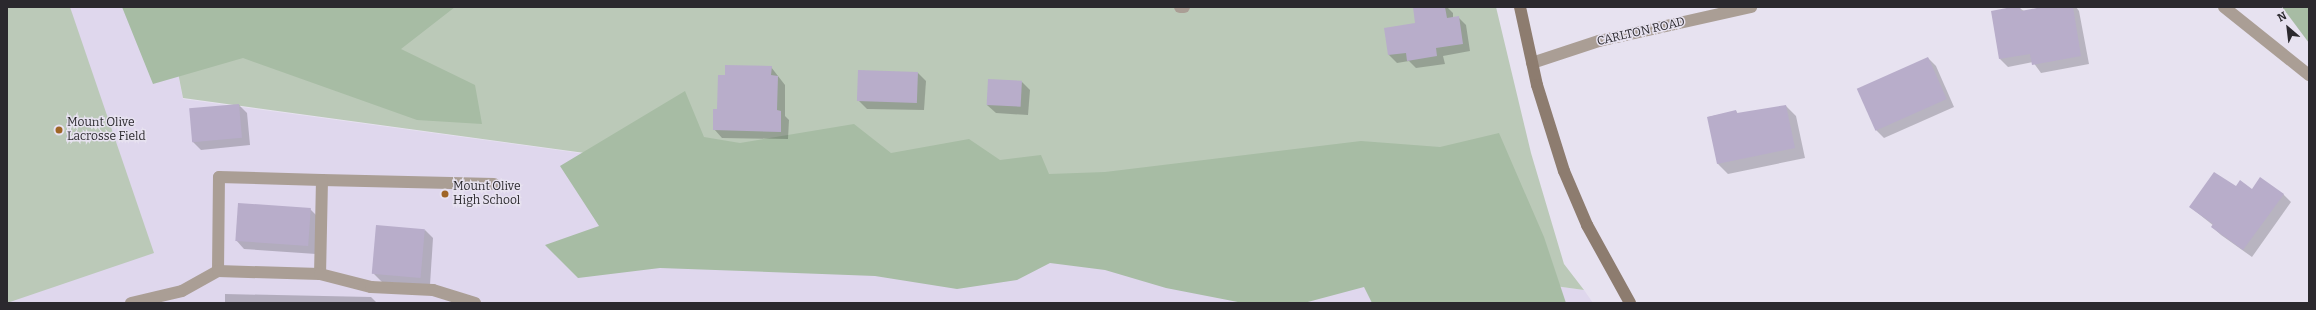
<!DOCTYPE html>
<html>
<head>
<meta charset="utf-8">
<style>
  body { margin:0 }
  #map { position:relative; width:2316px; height:310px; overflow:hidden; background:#e7e2f0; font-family:Bitter,serif }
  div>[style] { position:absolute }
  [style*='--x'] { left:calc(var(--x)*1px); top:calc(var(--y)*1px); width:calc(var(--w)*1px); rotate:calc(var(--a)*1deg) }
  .built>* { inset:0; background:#dfd7ed }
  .green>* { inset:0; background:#bbc9b8 }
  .forest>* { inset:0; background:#a7bca4 }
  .shadow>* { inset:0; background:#0003 }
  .building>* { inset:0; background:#b8adca; transform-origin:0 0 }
  .lane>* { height:12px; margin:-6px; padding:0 6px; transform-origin:6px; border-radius:6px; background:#aa9e95 }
  .street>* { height:12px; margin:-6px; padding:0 6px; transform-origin:6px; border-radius:6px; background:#aa9e95 }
  .secondary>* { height:12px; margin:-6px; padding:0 6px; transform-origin:6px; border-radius:6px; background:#8d7c6f }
  .dots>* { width:11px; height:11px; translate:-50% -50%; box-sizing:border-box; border:2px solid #e7e2f0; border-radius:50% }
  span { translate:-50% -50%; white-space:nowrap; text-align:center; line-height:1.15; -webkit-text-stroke:3px #e7e2f0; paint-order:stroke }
  .street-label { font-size:12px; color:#2b292e }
  .poi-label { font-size:12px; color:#2b292e }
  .left { translate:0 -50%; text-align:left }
  .frame { position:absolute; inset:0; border:8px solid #2b292e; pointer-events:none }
  .north { position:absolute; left:2268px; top:8px; width:40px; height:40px; -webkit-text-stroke:3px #e7e2f0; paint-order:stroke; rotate:332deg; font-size:11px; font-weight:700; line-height:16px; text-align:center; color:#2b292e }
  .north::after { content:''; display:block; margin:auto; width:14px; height:18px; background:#2b292e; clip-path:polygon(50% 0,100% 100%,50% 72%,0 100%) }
</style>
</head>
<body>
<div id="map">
  <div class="built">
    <i style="clip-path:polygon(7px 7px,165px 7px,183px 99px,1584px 290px,1593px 303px,7px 303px)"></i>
  </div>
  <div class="green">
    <i style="clip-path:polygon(7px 7px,70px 7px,154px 253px,7px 303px)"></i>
    <i style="clip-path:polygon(165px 7px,1496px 7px,1531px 153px,1564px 264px,1584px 290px,183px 98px)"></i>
  </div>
  <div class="forest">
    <i style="clip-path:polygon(122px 7px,455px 7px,401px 49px,475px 85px,482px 124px,417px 120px,243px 58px,153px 84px)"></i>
    <i style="clip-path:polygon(2282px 7px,2309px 7px,2309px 43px)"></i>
    <i style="clip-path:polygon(685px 91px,704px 137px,740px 143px,854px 124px,891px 153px,969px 139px,1000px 160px,1041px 155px,1049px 174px,1105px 172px,1361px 141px,1440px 147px,1499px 133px,1544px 237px,1566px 303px,1372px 303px,1364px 287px,1304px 303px,1243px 303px,1166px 288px,1105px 270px,1050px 263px,1017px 280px,957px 289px,875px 276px,660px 268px,578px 278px,545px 245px,599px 226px,560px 166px)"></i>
  </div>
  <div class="shadow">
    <i style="clip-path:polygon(1429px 7px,1447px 7px,1453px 13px,1453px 18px,1458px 17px,1466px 25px,1470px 51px,1443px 56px,1445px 64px,1416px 68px,1409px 61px,1397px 63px,1389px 55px,1385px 29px,1416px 24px)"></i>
    <i style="clip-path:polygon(2018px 7px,2024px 11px,2047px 7px,2076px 7px,2079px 11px,2089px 64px,2041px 73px,2033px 62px,2008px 67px,2000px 59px)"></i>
    <i style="clip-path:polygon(1928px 58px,1936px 66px,1954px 107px,1884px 138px,1876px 130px)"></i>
    <i style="clip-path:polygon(771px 67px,785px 85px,785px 116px,789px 120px,788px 139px,722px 138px,714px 129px,726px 76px)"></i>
    <i style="clip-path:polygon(859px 71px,918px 73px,926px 81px,924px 110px,867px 109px,858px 100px)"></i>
    <i style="clip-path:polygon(1022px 82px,1030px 90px,1028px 115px,996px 113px,987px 105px)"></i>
    <i style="clip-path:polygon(239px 105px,247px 113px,250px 145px,201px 150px,193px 142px)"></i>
    <i style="clip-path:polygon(1786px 106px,1796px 116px,1805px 158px,1728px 174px,1718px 164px,1708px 117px,1736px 111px,1738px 114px)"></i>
    <i style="clip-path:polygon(2236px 187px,2283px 194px,2291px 202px,2252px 257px,2221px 235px,2212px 227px,2214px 226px,2190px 207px)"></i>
    <i style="clip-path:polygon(310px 209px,318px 217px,316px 254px,244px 249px,236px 240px)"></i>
    <i style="clip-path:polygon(425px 230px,433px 238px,430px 285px,382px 282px,374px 274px)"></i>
    <i style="clip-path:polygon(225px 294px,371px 297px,377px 303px,225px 303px)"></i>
  </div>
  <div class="building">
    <i style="clip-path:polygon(1413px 7px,1445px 7px,1447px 18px,1459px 16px,1463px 44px,1436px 48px,1437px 56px,1407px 61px,1406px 53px,1388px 55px,1384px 28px,1415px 23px)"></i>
    <i style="clip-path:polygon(2012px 7px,2020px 7px,2021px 11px,2042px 7px,2073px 7px,2081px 56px,2032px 65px,2030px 54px,1999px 59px,1991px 11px)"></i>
    <i style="left:1928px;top:57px;width:46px;height:78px;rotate:66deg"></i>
    <i style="clip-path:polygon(725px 65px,772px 66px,771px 75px,778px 76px,777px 110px,781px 111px,781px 132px,713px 130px,713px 109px,717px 109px,718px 75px,725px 75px)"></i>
    <i style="left:858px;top:70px;width:60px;height:31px;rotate:2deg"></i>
    <i style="left:988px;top:79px;width:34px;height:26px;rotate:3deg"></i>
    <i style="left:239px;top:104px;width:34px;height:50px;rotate:85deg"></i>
    <i style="clip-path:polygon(1786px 105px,1795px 148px,1717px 164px,1707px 117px,1736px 110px,1737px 113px)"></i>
    <i style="clip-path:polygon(2214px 172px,2236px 186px,2240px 180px,2252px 189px,2260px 177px,2284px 194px,2243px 250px,2211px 227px,2213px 224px,2189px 207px)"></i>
    <i style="left:238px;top:203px;width:73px;height:38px;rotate:4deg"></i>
    <i style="left:376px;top:225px;width:49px;height:49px;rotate:5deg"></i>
  </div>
  <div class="lane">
    <i style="--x:1180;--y:7;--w:4;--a:0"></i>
    <i style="--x:322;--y:180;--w:172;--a:1.3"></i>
    <i style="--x:218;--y:271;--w:94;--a:-89.4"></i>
    <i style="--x:219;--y:177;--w:103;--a:1.7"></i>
    <i style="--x:322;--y:180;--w:94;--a:91.2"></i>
    <i style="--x:131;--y:303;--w:52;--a:-13.2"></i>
    <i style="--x:182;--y:291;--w:41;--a:-29.1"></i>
    <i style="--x:218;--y:271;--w:102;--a:1.7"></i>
    <i style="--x:320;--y:274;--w:53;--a:14.3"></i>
    <i style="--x:371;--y:287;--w:62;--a:2.8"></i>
    <i style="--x:433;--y:290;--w:44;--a:17.2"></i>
  </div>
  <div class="street">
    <i style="--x:2224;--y:7;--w:109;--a:38.7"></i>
    <i style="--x:1532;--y:63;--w:71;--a:-18.2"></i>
    <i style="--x:1599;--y:41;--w:156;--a:-12.6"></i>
  </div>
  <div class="secondary">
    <i style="--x:1520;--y:7;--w:80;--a:77.7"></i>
    <i style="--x:1537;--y:85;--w:90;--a:72.6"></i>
    <i style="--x:1564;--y:171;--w:59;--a:66.9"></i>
    <i style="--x:1587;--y:225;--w:89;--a:61.1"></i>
  </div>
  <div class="dots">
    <i style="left:59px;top:130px;background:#9f6525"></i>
    <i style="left:445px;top:194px;background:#9f6525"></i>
  </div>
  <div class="street-label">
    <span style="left:1641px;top:32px;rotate:-13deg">CARLTON ROAD</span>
  </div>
  <div class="poi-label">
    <span class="left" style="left:67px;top:130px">Mount Olive<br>Lacrosse Field</span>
    <span class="left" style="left:453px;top:194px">Mount Olive<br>High School</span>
  </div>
  <div class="frame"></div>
  <div class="north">N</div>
</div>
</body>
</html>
